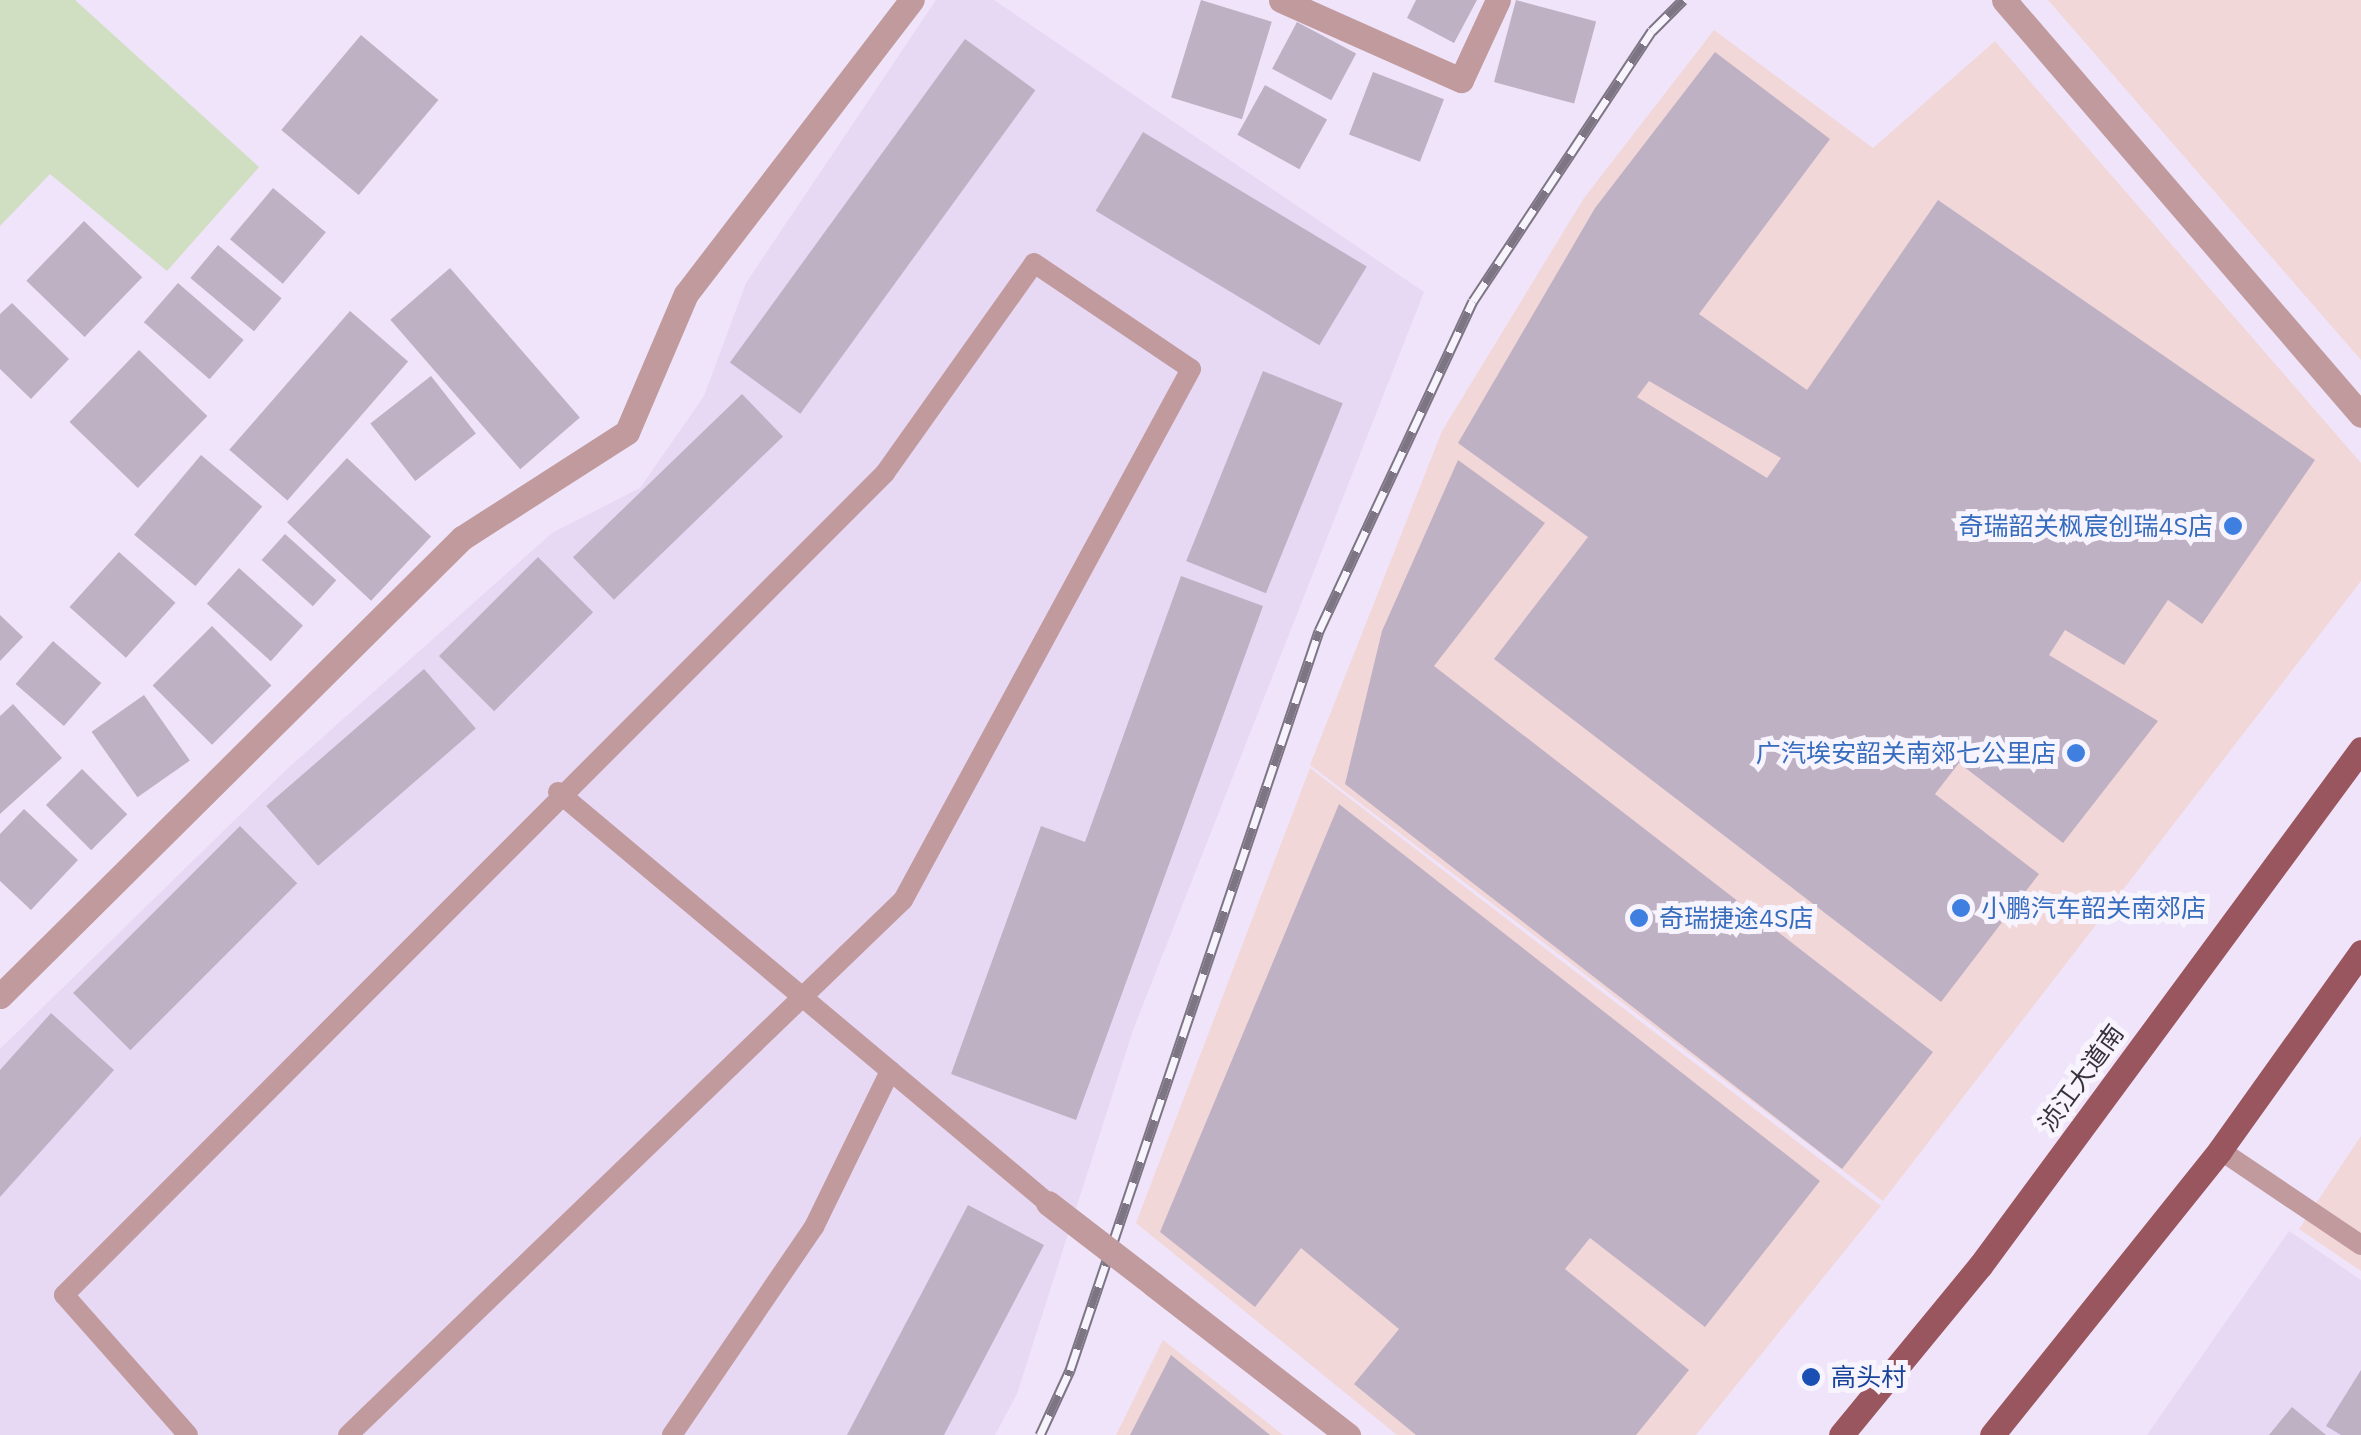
<!DOCTYPE html>
<html>
<head>
<meta charset="utf-8">
<style>
  body { margin:0 }
  #map { position:relative; width:2361px; height:1435px; overflow:hidden; background:#efe4f9; font-family:"IBM Plex Sans","Noto Sans SC",sans-serif }
  div>[style] { position:absolute }
  [style*='--x'] { left:calc(var(--x)*1px); top:calc(var(--y)*1px); width:calc(var(--w)*1px); rotate:calc(var(--a)*1deg) }
  .commercial>* { inset:0; background:#f2d7d9 }
  .built>* { inset:0; background:#e7d8f4 }
  .green>* { inset:0; background:#d0dec2 }
  .building>* { inset:0; background:#bfb1c4; transform-origin:0 0 }
  .service>* { height:20px; margin:-10px; padding:0 10px; transform-origin:10px; border-radius:10px; background:#c19a9d }
  .minor>* { height:25px; margin:-12.5px; padding:0 12.5px; transform-origin:12.5px; border-radius:12.5px; background:#c19a9d }
  .primary>* { height:25px; margin:-12.5px; padding:0 12.5px; transform-origin:12.5px; border-radius:12.5px; background:#99565e }
  .rail>* { height:11px; margin-top:-5.5px; transform-origin:0; background:repeating-linear-gradient(90deg,#f8f4fd 0 22px,#7d7583 0 44px); box-sizing:border-box; border-block:2px solid #7d7583 }
  .minor-bridge>* { height:25px; margin:-12.5px; padding:0 12.5px; transform-origin:12.5px; border-radius:12.5px; background:#c19a9d }
  .dots>* { width:28px; height:28px; translate:-50% -50%; box-sizing:border-box; border:5px solid #f8f4fd; border-radius:50% }
  span { translate:-50% -50%; white-space:nowrap; text-align:center; line-height:1.15; -webkit-text-stroke:10px #f8f4fd; paint-order:stroke }
  .shop-label { font-size:25px; color:#366cbe }
  .right { translate:-100% -50%; text-align:right }
  .left { translate:0 -50%; text-align:left }
  .street-label { font-size:25px; color:#37323b }
  .transit-label { font-size:25px; color:#164399 }
</style>
</head>
<body>
<div id="map">
  <div class="commercial">
    <i style="clip-path:polygon(2048px 0,2361px 0,2361px 360px)"></i>
    <i style="clip-path:polygon(1714px 30px,1873px 148px,1995px 41px,2361px 463px,2361px 581px,1883px 1201px,1310px 765px,1442px 431px,1584px 198px)"></i>
    <i style="clip-path:polygon(1310px 768px,1881px 1206px,1696px 1435px,1397px 1435px,1136px 1223px)"></i>
    <i style="clip-path:polygon(2361px 1136px,2361px 1271px,2299px 1229px)"></i>
    <i style="clip-path:polygon(1163px 1340px,1283px 1435px,1116px 1435px)"></i>
  </div>
  <div class="built">
    <i style="clip-path:polygon(936px 0,994px 0,1424px 292px,1133px 1030px,1017px 1394px,995px 1435px,0 1435px,0 1049px,287px 769px,552px 533px,640px 488px,704px 396px,746px 283px)"></i>
    <i style="clip-path:polygon(2289px 1231px,2361px 1280px,2361px 1435px,2147px 1435px)"></i>
  </div>
  <div class="green">
    <i style="clip-path:polygon(0 0,75px 0,259px 167px,167px 271px,50px 174px,0 226px)"></i>
  </div>
  <div class="building">
    <i style="left:1201px;top:0;width:74px;height:102px;rotate:17deg"></i>
    <i style="clip-path:polygon(1416px 0,1477px 0,1454px 43px,1407px 18px)"></i>
    <i style="left:1516px;top:0;width:83px;height:85px;rotate:15deg"></i>
    <i style="left:1297px;top:22px;width:67px;height:53px;rotate:28deg"></i>
    <i style="left:361px;top:35px;width:101px;height:124px;rotate:40deg"></i>
    <i style="left:965px;top:39px;width:87px;height:400px;rotate:36deg"></i>
    <i style="clip-path:polygon(evenodd,1715px 52px,1830px 139px,1699px 314px,1807px 390px,1938px 200px,2315px 460px,2202px 624px,2168px 600px,2124px 665px,2065px 630px,2049px 655px,2158px 721px,2063px 843px,1959px 763px,1935px 794px,2039px 874px,1941px 1002px,1494px 659px,1588px 537px,1458px 443px,1595px 208px,1715px 52px,1649px 381px,1781px 458px,1767px 478px,1637px 397px,1649px 381px)"></i>
    <i style="left:1373px;top:72px;width:76px;height:67px;rotate:21deg"></i>
    <i style="left:1265px;top:85px;width:71px;height:57px;rotate:29deg"></i>
    <i style="left:1143px;top:132px;width:261px;height:92px;rotate:31deg"></i>
    <i style="left:273px;top:188px;width:69px;height:67px;rotate:40deg"></i>
    <i style="left:84px;top:221px;width:81px;height:83px;rotate:44deg"></i>
    <i style="left:218px;top:245px;width:83px;height:43px;rotate:40deg"></i>
    <i style="left:450px;top:268px;width:198px;height:79px;rotate:49deg"></i>
    <i style="left:178px;top:283px;width:87px;height:52px;rotate:41deg"></i>
    <i style="clip-path:polygon(12px 303px,69px 359px,31px 399px,0 369px,0 314px)"></i>
    <i style="left:350px;top:311px;width:77px;height:184px;rotate:41deg"></i>
    <i style="left:139px;top:350px;width:95px;height:100px;rotate:44deg"></i>
    <i style="left:1263px;top:371px;width:86px;height:205px;rotate:22deg"></i>
    <i style="left:431px;top:376px;width:73px;height:77px;rotate:52deg"></i>
    <i style="left:742px;top:394px;width:59px;height:235px;rotate:46deg"></i>
    <i style="left:201px;top:455px;width:80px;height:104px;rotate:40deg"></i>
    <i style="left:347px;top:458px;width:115px;height:88px;rotate:43deg"></i>
    <i style="clip-path:polygon(1458px 460px,1545px 523px,1434px 666px,1933px 1052px,1842px 1169px,1345px 784px,1382px 631px)"></i>
    <i style="left:285px;top:534px;width:69px;height:35px;rotate:42deg"></i>
    <i style="left:119px;top:552px;width:76px;height:74px;rotate:42deg"></i>
    <i style="left:538px;top:557px;width:78px;height:140px;rotate:45deg"></i>
    <i style="left:239px;top:568px;width:86px;height:48px;rotate:42deg"></i>
    <i style="clip-path:polygon(1181px 576px,1263px 606px,1076px 1120px,951px 1074px,1041px 826px,1085px 842px)"></i>
    <i style="clip-path:polygon(0 615px,23px 637px,0 661px)"></i>
    <i style="left:212px;top:626px;width:84px;height:84px;rotate:45deg"></i>
    <i style="left:53px;top:641px;width:64px;height:57px;rotate:41deg"></i>
    <i style="left:424px;top:669px;width:79px;height:209px;rotate:49deg"></i>
    <i style="left:144px;top:695px;width:80px;height:64px;rotate:55deg"></i>
    <i style="clip-path:polygon(13px 704px,62px 758px,0 814px,0 716px)"></i>
    <i style="left:82px;top:769px;width:64px;height:51px;rotate:45deg"></i>
    <i style="clip-path:polygon(1339px 804px,1820px 1181px,1705px 1327px,1590px 1238px,1565px 1269px,1689px 1370px,1636px 1435px,1416px 1435px,1354px 1384px,1399px 1329px,1301px 1248px,1255px 1307px,1160px 1232px)"></i>
    <i style="clip-path:polygon(24px 809px,78px 860px,31px 910px,0 881px,0 834px)"></i>
    <i style="left:240px;top:826px;width:81px;height:236px;rotate:45deg"></i>
    <i style="clip-path:polygon(51px 1013px,114px 1070px,0 1197px,0 1070px)"></i>
    <i style="clip-path:polygon(968px 1205px,1044px 1245px,944px 1435px,847px 1435px)"></i>
    <i style="clip-path:polygon(1171px 1355px,1270px 1435px,1130px 1435px)"></i>
    <i style="clip-path:polygon(2361px 1370px,2361px 1435px,2341px 1435px,2326px 1426px)"></i>
    <i style="clip-path:polygon(2292px 1407px,2326px 1435px,2269px 1435px)"></i>
  </div>
  <div class="service">
    <i style="--x:558;--y:792;--w:640;--a:39.99"></i>
    <i style="--x:2220;--y:1150;--w:170;--a:34"></i>
    <i style="--x:188;--y:1435;--w:187;--a:-131.5"></i>
    <i style="--x:64;--y:1295;--w:1162;--a:-45.03"></i>
    <i style="--x:885;--y:473;--w:257;--a:-54.6"></i>
    <i style="--x:1034;--y:263;--w:189;--a:34"></i>
    <i style="--x:1191;--y:369;--w:604;--a:118.47"></i>
    <i style="--x:903;--y:900;--w:771;--a:136.05"></i>
    <i style="--x:672;--y:1435;--w:252;--a:-55.7"></i>
    <i style="--x:814;--y:1227;--w:174;--a:-64"></i>
  </div>
  <div class="minor">
    <i style="--x:1281;--y:0;--w:197;--a:24"></i>
    <i style="--x:1461;--y:80;--w:88;--a:-65.2"></i>
    <i style="--x:2004;--y:0;--w:547;--a:49.3"></i>
    <i style="--x:0;--y:996;--w:651;--a:-44.75"></i>
    <i style="--x:462;--y:538;--w:196;--a:-32.7"></i>
    <i style="--x:627;--y:432;--w:150;--a:-66.9"></i>
    <i style="--x:686;--y:294;--w:371;--a:-52.5"></i>
    <i style="--x:1153;--y:1284;--w:247;--a:37.8"></i>
  </div>
  <div class="primary">
    <i style="--x:1841;--y:1435;--w:219;--a:-50.6"></i>
    <i style="--x:1980;--y:1266;--w:642;--a:-53.61"></i>
    <i style="--x:1992;--y:1435;--w:365;--a:-51.3"></i>
    <i style="--x:2220;--y:1150;--w:243;--a:-54.5"></i>
  </div>
  <div class="rail">
    <i style="--x:1040;--y:1435;--w:72;--a:-65.2"></i>
    <i style="--x:1070;--y:1370;--w:780;--a:-71.38"></i>
    <i style="--x:1319;--y:631;--w:364;--a:-65"></i>
    <i style="--x:1473;--y:301;--w:324;--a:-56.5"></i>
    <i style="--x:1652;--y:31;--w:44;--a:-45"></i>
  </div>
  <div class="minor-bridge">
    <i style="--x:1048;--y:1203;--w:133;--a:37.6"></i>
  </div>
  <div class="dots">
    <i style="left:2233px;top:526px;background:#3f7fe0"></i>
    <i style="left:2076px;top:753px;background:#3f7fe0"></i>
    <i style="left:1961px;top:908px;background:#3f7fe0"></i>
    <i style="left:1639px;top:918px;background:#3f7fe0"></i>
    <i style="left:1811px;top:1377px;background:#1a4fb4"></i>
  </div>
  <div class="shop-label">
    <span class="right" style="left:2213px;top:526px">奇瑞韶关枫宸创瑞4S店</span>
    <span class="right" style="left:2056px;top:753px">广汽埃安韶关南郊七公里店</span>
    <span class="left" style="left:1981px;top:908px">小鹏汽车韶关南郊店</span>
    <span class="left" style="left:1659px;top:918px">奇瑞捷途4S店</span>
  </div>
  <div class="street-label">
    <span style="left:2081px;top:1078px;rotate:-54deg">浈江大道南</span>
  </div>
  <div class="transit-label">
    <span class="left" style="left:1831px;top:1377px">高头村</span>
  </div>
</div>
</body>
</html>
